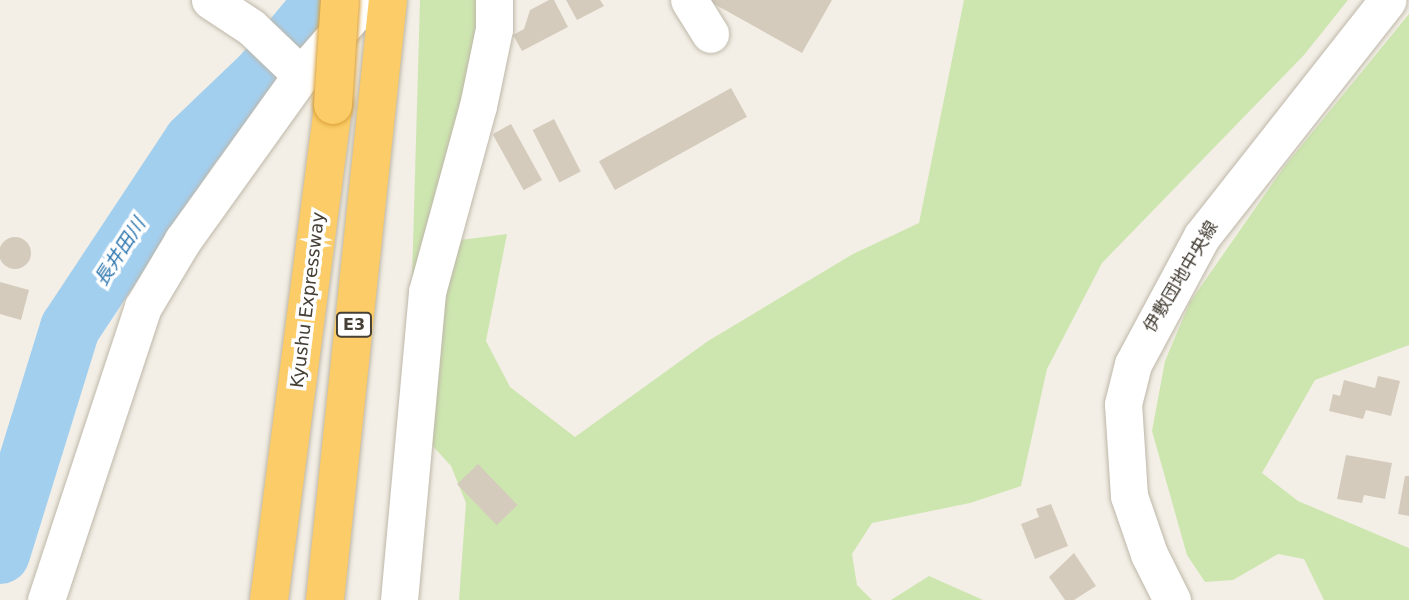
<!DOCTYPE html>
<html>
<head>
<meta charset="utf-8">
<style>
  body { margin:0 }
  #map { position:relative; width:1409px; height:600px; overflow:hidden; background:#f3efe6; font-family:"DejaVu Sans","Noto Sans JP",sans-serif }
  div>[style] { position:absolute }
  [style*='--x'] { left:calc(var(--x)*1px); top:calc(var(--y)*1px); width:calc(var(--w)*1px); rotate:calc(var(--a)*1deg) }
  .green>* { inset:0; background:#cde6af }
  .river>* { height:60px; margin:-30px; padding:0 30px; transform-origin:30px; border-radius:30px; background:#a3cfef }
  .building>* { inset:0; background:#d4cbbc; transform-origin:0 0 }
  .round { border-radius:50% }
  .roads { filter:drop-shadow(0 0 2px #beb7a9) drop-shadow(0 0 2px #beb7a9) }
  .minor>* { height:37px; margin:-18.5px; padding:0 18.5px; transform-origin:18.5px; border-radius:18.5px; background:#fff }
  .highway>* { height:38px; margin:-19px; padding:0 19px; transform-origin:19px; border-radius:19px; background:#fbcc68 }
  .bridges { filter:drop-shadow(0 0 2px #daa038) drop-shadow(0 0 2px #daa038) }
  .highway-bridge>* { height:38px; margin:-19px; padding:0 19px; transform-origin:19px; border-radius:19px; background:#fbcc68 }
  span { translate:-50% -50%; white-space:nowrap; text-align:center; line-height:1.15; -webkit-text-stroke:7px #fff; paint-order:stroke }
  .shield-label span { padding:2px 5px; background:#fff; border:2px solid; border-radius:5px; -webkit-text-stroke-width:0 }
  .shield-label { font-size:16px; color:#453f35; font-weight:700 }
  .street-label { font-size:18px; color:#453f35 }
  .water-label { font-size:19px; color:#3078af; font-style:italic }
</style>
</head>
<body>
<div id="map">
  <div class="green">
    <i style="clip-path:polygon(420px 0,492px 0,453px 241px,507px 234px,486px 341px,510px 387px,575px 437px,708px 341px,853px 254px,919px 223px,964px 0,1348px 0,1304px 55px,1102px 263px,1047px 369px,1021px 486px,970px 503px,872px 523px,852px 554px,857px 585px,872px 600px,459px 600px,466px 503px,451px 466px,408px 419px)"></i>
    <i style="clip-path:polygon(1409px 14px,1409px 345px,1315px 380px,1262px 473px,1298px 501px,1409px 548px,1409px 600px,1324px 600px,1304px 559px,1278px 554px,1233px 580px,1205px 582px,1187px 555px,1152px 431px,1165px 361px,1190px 302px,1284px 167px)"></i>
    <i style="clip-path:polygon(929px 576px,983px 600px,891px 600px)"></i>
  </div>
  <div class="river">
    <i style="--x:0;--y:554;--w:237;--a:-72.8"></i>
    <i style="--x:70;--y:328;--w:223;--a:-56.5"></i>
    <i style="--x:193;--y:142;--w:97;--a:-43.7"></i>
    <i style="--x:263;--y:75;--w:97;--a:-50.4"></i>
  </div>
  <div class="building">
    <i style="clip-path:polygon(549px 0,554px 0,568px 27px,522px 51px,513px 35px,524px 29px,530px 10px)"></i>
    <i style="clip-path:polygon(566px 0,600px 0,604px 6px,577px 20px)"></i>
    <i style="clip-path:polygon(707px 0,832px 0,802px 53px)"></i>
    <i style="left:731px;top:88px;width:33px;height:151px;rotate:61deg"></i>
    <i style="left:554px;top:119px;width:59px;height:24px;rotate:63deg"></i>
    <i style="left:511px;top:124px;width:64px;height:21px;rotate:61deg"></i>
    <i class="round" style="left:-1px;top:237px;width:32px;height:32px"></i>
    <i style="clip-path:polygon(0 282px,29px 290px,21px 320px,0 314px)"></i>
    <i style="clip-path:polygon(1378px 376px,1400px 381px,1391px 416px,1366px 410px,1363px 419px,1329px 411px,1333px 394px,1340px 396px,1344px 380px,1375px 388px)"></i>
    <i style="clip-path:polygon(1346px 455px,1392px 463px,1385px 499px,1364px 495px,1362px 503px,1337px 499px)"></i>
    <i style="left:478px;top:464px;width:57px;height:29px;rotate:46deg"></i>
    <i style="clip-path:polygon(1405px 476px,1409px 476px,1409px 516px,1398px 514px)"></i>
    <i style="clip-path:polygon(1051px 504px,1068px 546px,1035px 559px,1021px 524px,1039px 517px,1036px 509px)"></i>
    <i style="clip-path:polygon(1074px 553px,1096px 586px,1074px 600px,1065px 600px,1049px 577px)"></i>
  </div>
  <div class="roads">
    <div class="minor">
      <i style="--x:210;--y:0;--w:49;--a:33.4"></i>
      <i style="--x:251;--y:27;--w:69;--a:43.8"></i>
      <i style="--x:689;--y:0;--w:40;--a:58"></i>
      <i style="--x:46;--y:600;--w:309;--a:-71.7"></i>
      <i style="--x:143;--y:307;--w:78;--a:-59.2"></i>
      <i style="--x:183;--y:240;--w:203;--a:-54.4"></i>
      <i style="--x:301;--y:75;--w:99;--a:-49.1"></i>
      <i style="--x:399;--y:600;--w:309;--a:-84.8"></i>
      <i style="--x:427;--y:292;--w:193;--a:-74.7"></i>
      <i style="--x:478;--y:106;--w:79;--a:-78.3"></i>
      <i style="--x:494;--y:29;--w:29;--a:-90"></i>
      <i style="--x:1172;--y:600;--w:51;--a:-116.6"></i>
      <i style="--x:1149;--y:554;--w:61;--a:-109"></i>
      <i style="--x:1129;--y:496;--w:92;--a:-93.7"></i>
      <i style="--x:1123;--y:404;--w:41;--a:-76"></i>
      <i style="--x:1133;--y:364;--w:145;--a:-61.7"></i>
      <i style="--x:1202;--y:236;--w:300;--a:-51.8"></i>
    </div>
    <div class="highway">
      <i style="--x:269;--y:600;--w:499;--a:-82.6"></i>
      <i style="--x:325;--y:600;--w:603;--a:-84.01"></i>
    </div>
  </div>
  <div class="bridges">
    <div class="highway-bridge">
      <i style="--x:333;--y:105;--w:105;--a:-86.2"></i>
    </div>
  </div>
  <div class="shield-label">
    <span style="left:354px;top:325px">E3</span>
  </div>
  <div class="street-label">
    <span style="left:1181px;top:277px;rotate:-59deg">伊敷団地中央線</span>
    <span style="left:308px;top:300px;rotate:-83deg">Kyushu Expressway</span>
  </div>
  <div class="water-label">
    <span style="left:120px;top:252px;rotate:-57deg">長井田川</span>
  </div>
</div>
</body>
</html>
